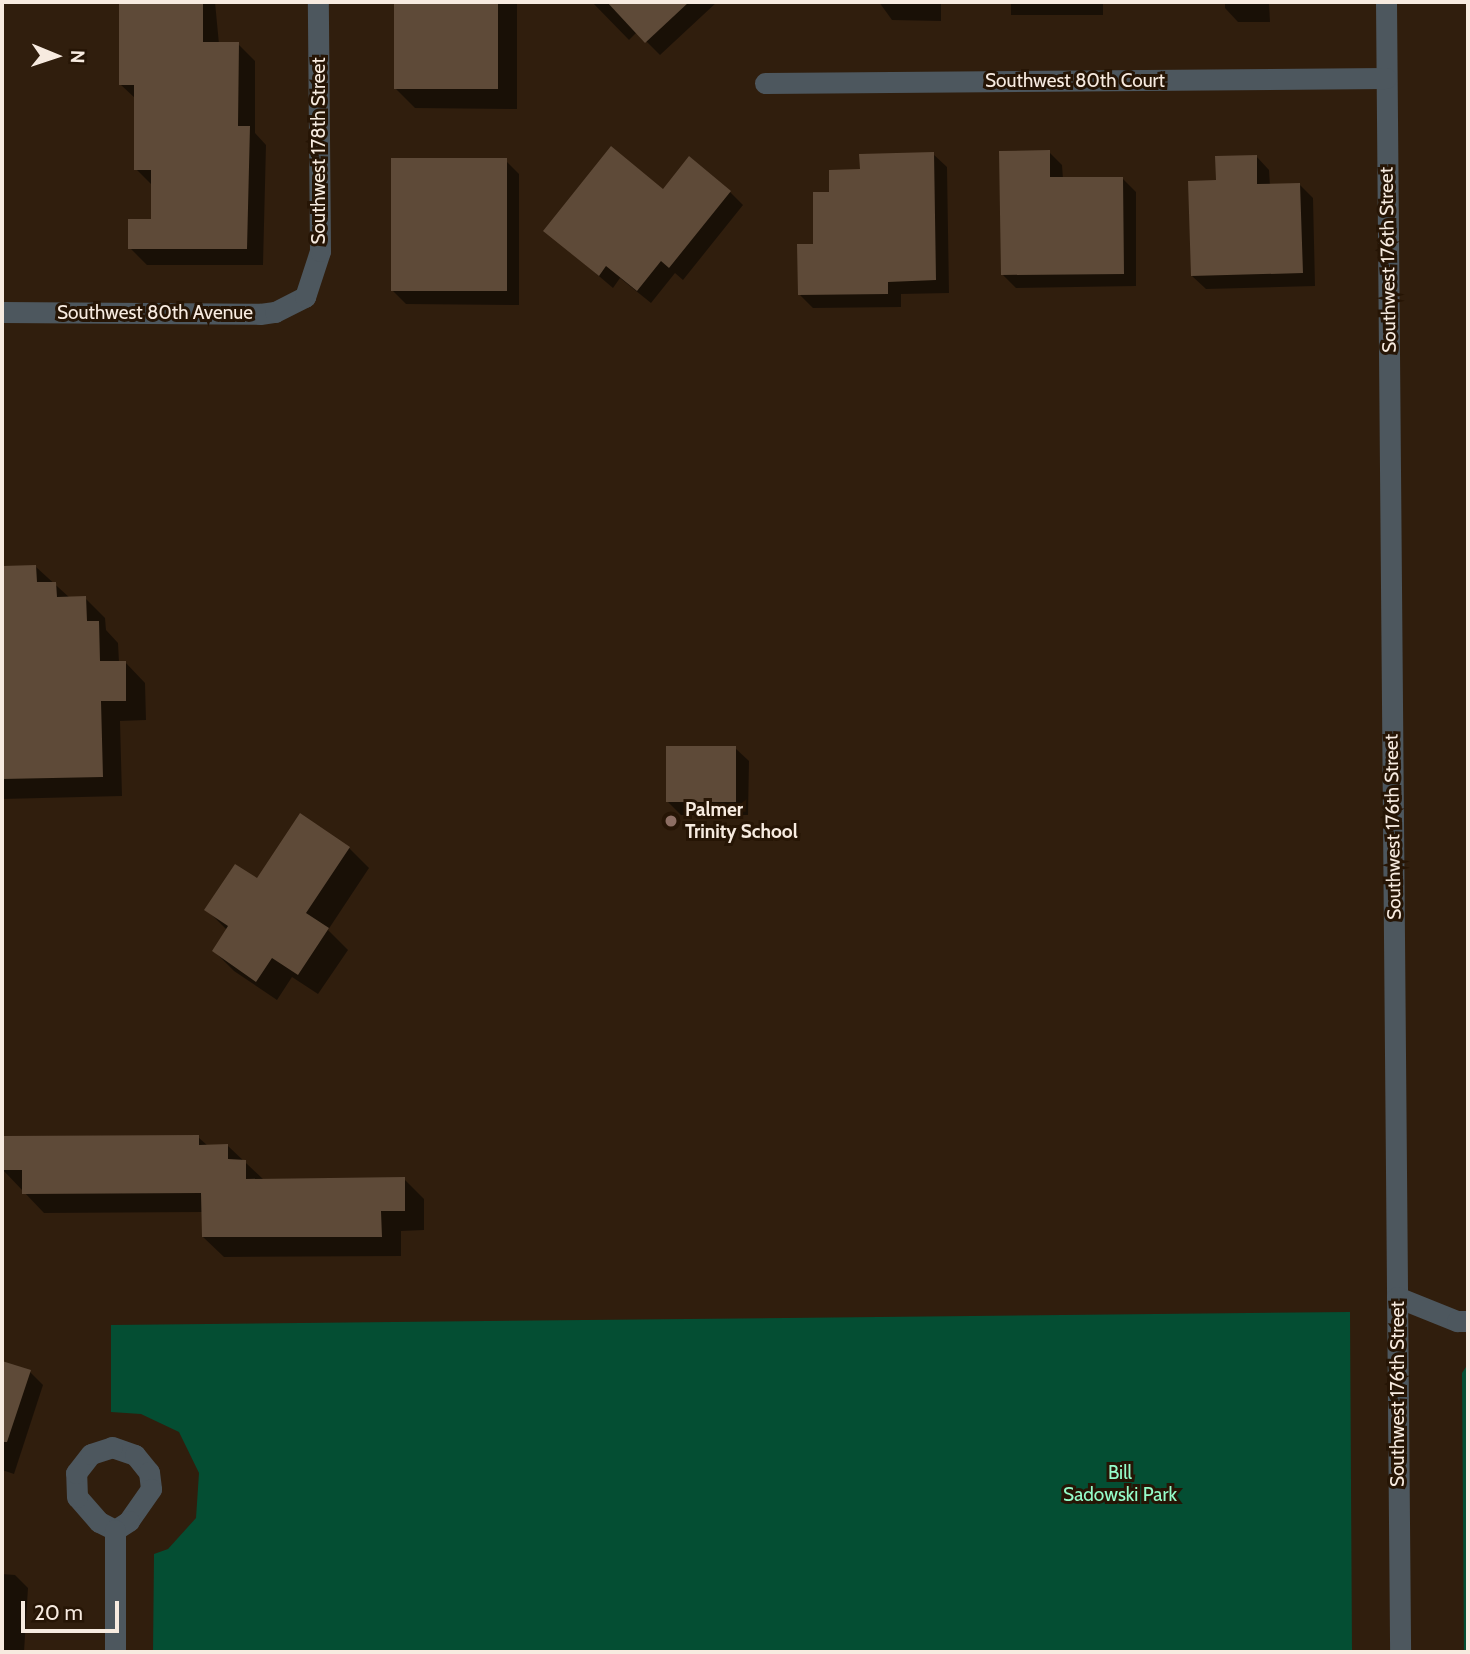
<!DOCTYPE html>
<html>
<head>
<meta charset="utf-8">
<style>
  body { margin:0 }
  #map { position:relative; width:1470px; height:1654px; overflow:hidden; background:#301e0d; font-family:Cabin,sans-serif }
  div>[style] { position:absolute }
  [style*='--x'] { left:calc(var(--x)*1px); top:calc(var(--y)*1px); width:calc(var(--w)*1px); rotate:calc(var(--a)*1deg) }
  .green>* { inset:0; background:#044e33 }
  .shadow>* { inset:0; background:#0007; transform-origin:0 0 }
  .building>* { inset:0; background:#5e4a38; transform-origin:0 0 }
  .minor>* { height:21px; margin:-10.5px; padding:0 10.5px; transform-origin:10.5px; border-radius:10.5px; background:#4d575e }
  .dots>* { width:19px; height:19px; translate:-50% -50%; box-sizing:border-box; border:4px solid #261505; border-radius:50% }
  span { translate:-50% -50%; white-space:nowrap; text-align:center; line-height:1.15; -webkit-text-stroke:6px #261505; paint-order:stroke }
  .street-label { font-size:19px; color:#f7ebe0 }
  .poi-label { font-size:19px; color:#f7ebe0; font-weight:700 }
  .left { translate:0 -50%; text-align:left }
  .park-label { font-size:19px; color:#95fdca }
  .frame { position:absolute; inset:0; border:4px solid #f7ebe0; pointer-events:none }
  .north { position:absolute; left:21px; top:21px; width:70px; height:70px; -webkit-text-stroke:5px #261505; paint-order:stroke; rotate:92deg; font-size:19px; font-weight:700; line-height:28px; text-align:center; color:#f7ebe0 }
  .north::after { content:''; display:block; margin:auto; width:24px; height:32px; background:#f7ebe0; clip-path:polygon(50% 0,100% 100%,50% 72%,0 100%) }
  .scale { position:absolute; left:21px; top:1601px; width:98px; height:32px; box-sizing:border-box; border:4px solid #f7ebe0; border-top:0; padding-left:9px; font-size:21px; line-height:24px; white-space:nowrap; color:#f7ebe0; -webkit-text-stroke:5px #261505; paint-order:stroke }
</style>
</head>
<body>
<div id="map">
  <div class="green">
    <i style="clip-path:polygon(1350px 1312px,1352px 1652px,153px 1652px,154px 1554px,168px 1549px,196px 1518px,199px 1473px,179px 1432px,141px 1414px,111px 1412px,111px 1325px)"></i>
    <i style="clip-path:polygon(1468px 1364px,1468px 1652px,1464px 1652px,1462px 1373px)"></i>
  </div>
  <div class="shadow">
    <i style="clip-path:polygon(121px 2px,215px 2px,219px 44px,238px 44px,255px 61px,255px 133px,266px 145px,263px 265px,147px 265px,130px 248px,153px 221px,153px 186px,136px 169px,136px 99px,121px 85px)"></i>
    <i style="clip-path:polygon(396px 2px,517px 2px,517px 109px,415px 108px,395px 88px)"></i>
    <i style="clip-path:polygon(592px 2px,717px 2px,660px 55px,637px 32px,629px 40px)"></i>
    <i style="clip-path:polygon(879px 2px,941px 2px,941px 21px,892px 20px)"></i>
    <i style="left:1011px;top:2px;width:92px;height:13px"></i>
    <i style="clip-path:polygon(1225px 2px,1269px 2px,1270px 22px,1238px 22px,1225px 8px)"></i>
    <i style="clip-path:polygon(1049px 152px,1062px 165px,1063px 179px,1122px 178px,1136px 192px,1136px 286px,1016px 288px,1003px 275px)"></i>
    <i style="clip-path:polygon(933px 154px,947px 167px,949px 293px,901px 294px,901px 307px,813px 308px,800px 295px,831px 194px)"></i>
    <i style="clip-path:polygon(1256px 156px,1269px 170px,1270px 186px,1300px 185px,1313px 198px,1315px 286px,1206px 289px,1192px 276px,1218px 182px)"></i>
    <i style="clip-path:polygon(506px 161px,519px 174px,519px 305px,406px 304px,392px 290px)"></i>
    <i style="clip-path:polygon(663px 191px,730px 192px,743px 205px,683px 280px,675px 273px,651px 303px,620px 278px,613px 288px,546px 231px)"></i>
    <i style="left:2px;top:415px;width:3px;height:68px;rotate:45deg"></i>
    <i style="clip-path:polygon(36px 567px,70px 598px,85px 598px,105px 618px,106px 630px,118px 643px,119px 662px,125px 662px,145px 683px,146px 720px,120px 721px,122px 796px,2px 799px,2px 568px)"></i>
    <i style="clip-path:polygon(735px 748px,749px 761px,748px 815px,681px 815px,667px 801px)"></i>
    <i style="clip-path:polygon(349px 848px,369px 868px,328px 930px,348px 950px,318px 994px,292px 977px,277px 1000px,234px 971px,214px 951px,227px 930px,207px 910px,257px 880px)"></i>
    <i style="clip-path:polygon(198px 1137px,208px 1146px,228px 1146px,264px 1180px,404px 1179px,424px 1199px,424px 1230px,401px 1231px,401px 1256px,224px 1257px,203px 1237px,203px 1212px,44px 1213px,2px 1169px)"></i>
    <i style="clip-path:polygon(2px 1362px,30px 1372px,43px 1385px,14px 1474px,2px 1470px)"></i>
    <i style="clip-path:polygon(2px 1574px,15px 1575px,28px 1588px,24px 1652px,2px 1652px)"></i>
  </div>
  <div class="building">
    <i style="clip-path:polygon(119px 2px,203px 2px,203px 42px,239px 42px,238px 126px,250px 126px,247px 249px,128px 249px,128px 219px,151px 219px,151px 170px,134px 170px,134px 85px,119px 85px)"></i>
    <i style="left:394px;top:2px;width:104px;height:87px"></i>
    <i style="clip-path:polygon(607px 2px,689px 2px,645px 43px)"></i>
    <i style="clip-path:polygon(611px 146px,663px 189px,689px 156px,731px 191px,669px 268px,661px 261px,637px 291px,606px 266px,599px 276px,543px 231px)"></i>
    <i style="clip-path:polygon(1050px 150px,1050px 177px,1123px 177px,1124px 274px,1001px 275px,999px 151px)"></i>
    <i style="clip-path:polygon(934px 152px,936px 280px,888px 282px,888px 294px,798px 295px,797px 244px,813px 244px,813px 192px,829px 192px,829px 170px,860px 169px,859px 154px)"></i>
    <i style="clip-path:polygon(1257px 155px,1257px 184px,1300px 183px,1303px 273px,1191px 276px,1188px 181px,1216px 180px,1215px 156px)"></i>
    <i style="left:391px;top:158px;width:116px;height:133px"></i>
    <i style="clip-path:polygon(36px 565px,37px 582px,56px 582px,57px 597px,86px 596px,87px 621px,99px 621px,100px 661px,126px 661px,126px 701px,101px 701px,103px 777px,2px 779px,2px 566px)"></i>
    <i style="left:666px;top:746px;width:70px;height:56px"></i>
    <i style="clip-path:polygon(300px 813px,350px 847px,306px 913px,329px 928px,298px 975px,272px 958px,256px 982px,212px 951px,228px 926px,204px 910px,235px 864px,257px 878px)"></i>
    <i style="clip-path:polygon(199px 1135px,199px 1145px,228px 1144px,228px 1159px,246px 1160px,246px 1179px,405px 1177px,405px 1211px,381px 1211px,382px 1237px,202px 1237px,201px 1193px,22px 1194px,22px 1170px,2px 1170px,2px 1136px)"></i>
    <i style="clip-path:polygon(2px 1361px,31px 1370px,7px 1442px,2px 1442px)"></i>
  </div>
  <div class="minor">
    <i style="--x:1386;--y:2;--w:1650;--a:89.51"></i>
    <i style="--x:765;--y:83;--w:621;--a:-0.46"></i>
    <i style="--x:2;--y:312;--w:258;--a:0.4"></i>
    <i style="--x:260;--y:314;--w:15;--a:-8"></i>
    <i style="--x:275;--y:312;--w:34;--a:-27"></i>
    <i style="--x:305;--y:297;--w:48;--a:-71.9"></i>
    <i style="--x:320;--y:251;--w:249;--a:-90.5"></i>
    <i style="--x:1397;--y:1297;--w:65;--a:21.8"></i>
    <i style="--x:1457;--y:1321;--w:11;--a:0"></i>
    <i style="--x:112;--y:1447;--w:24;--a:19"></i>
    <i style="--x:135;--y:1455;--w:22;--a:51"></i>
    <i style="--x:149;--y:1472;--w:17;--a:83"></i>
    <i style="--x:151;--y:1489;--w:39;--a:125"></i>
    <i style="--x:129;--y:1521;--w:17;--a:147"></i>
    <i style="--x:115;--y:1530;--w:18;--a:-153"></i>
    <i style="--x:99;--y:1522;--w:33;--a:-131"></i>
    <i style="--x:77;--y:1497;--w:24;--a:-92"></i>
    <i style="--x:76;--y:1473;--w:24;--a:-52"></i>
    <i style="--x:91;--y:1454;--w:22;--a:-18"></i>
    <i style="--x:115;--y:1652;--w:122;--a:-90"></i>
  </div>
  <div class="dots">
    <i style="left:671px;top:821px;background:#8d6e63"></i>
  </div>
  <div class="street-label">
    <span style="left:1075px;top:81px">Southwest 80th Court</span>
    <span style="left:319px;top:151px;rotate:-90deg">Southwest 178th Street</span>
    <span style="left:1388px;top:260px;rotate:-91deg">Southwest 176th Street</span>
    <span style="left:155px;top:313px">Southwest 80th Avenue</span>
    <span style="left:1393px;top:827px;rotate:-91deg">Southwest 176th Street</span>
    <span style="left:1398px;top:1394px;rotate:-90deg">Southwest 176th Street</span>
  </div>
  <div class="poi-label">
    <span class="left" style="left:685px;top:821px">Palmer<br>Trinity School</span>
  </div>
  <div class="park-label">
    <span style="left:1120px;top:1484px">Bill<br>Sadowski Park</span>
  </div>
  <div class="frame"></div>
  <div class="north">N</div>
  <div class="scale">20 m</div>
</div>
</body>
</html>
